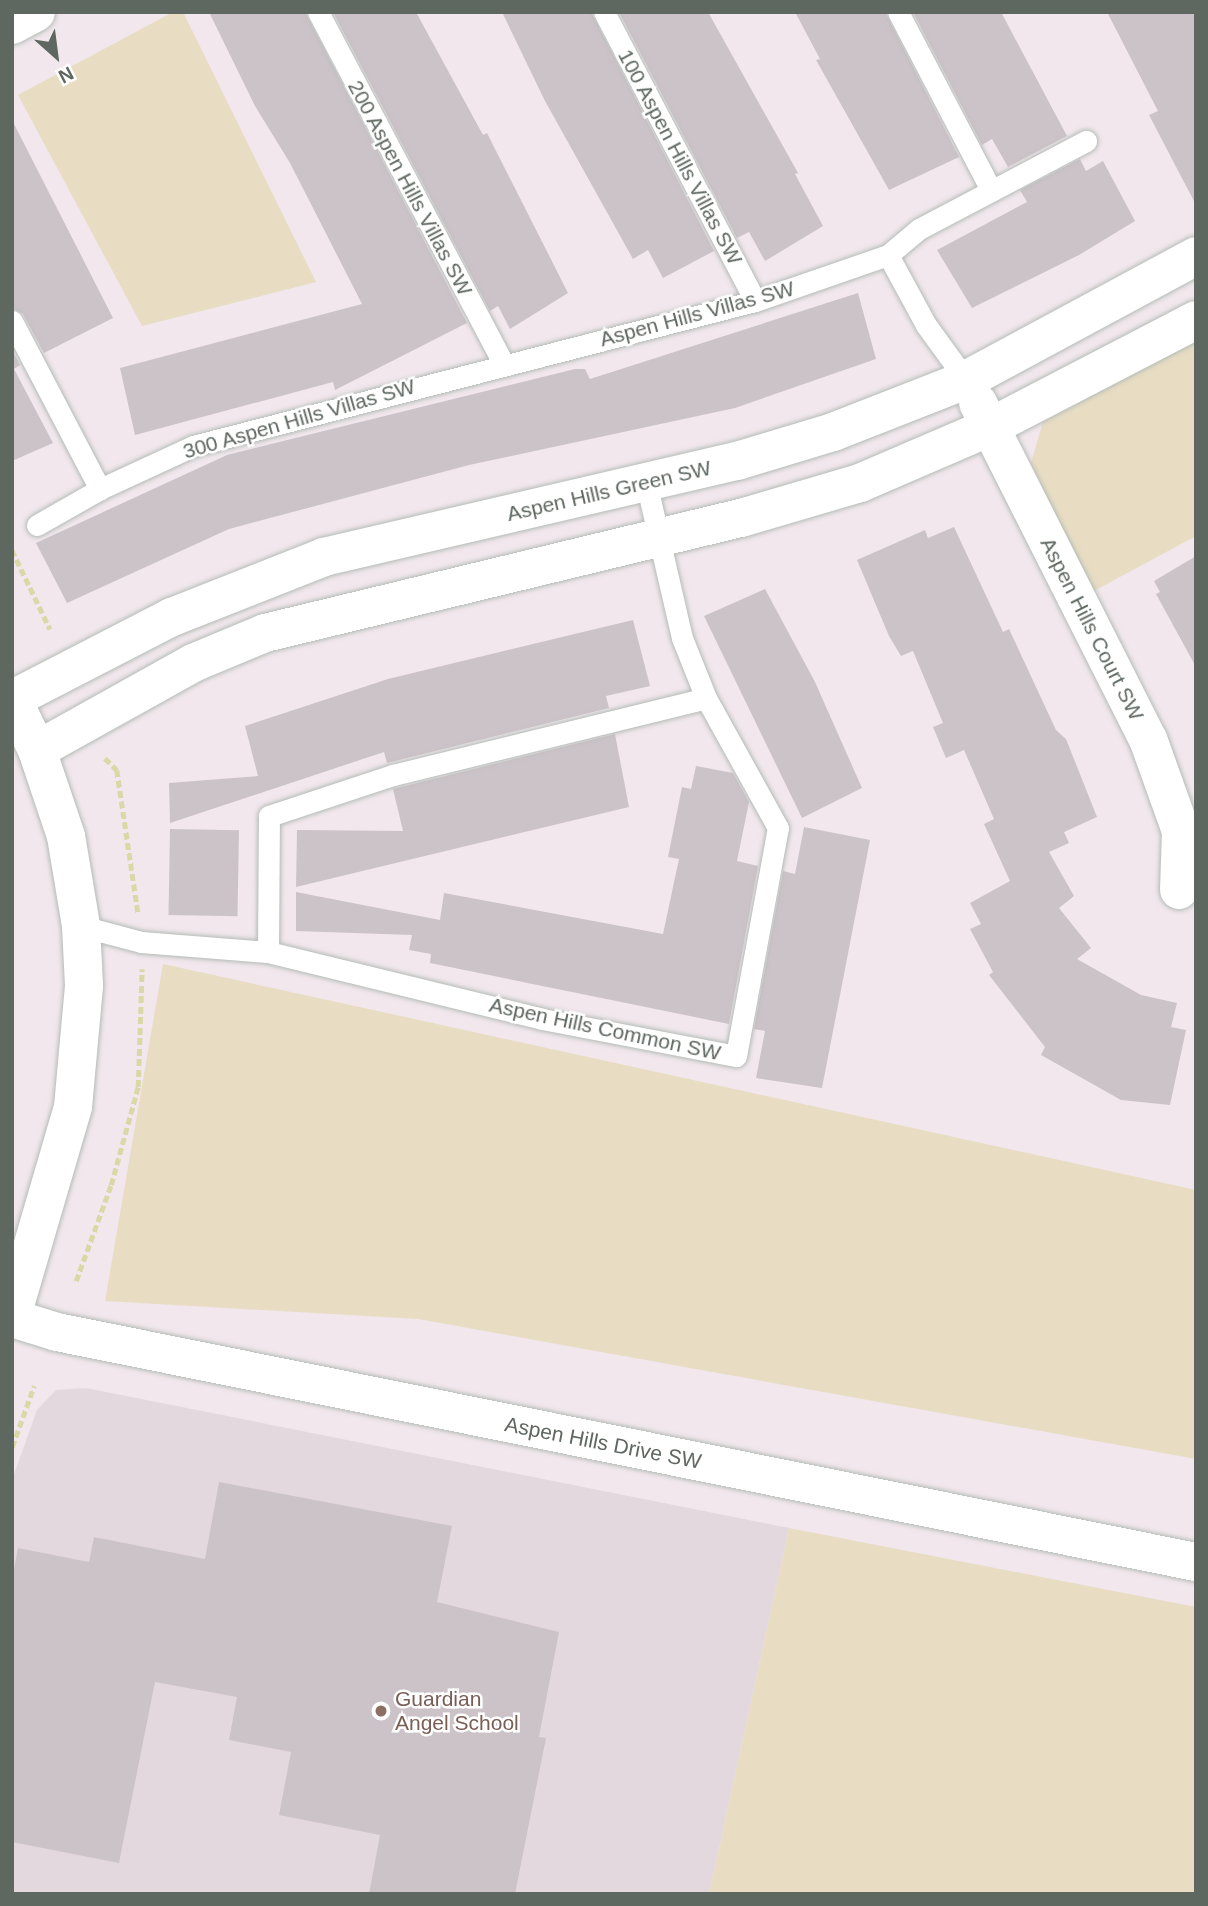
<!DOCTYPE html>
<html>
<head>
<meta charset="utf-8">
<style>
  body { margin:0 }
  #map { position:relative; width:1208px; height:1906px; overflow:hidden; background:#f1e7ec; font-family:Helvetica,sans-serif }
  div>[style] { position:absolute }
  [style*='--x'] { left:calc(var(--x)*1px); top:calc(var(--y)*1px); width:calc(var(--w)*1px); rotate:calc(var(--a)*1deg) }
  .education>* { inset:0; background:#e3d8de }
  .green>* { inset:0; background:#e8ddc3 }
  .building>* { inset:0; background:#ccc3c9; transform-origin:0 0 }
  .path>* { height:4.5px; margin-top:-2.25px; transform-origin:0; background:repeating-linear-gradient(90deg,#dad8a6 0 7px,transparent 0 10.5px) }
  .roads { filter:drop-shadow(0 0 2px #b4bcb6) drop-shadow(0 0 2px #b4bcb6) }
  .service>* { height:21px; margin:-10.5px; padding:0 10.5px; transform-origin:10.5px; border-radius:10.5px; background:#fff }
  .minor>* { height:38px; margin:-19px; padding:0 19px; transform-origin:19px; border-radius:19px; background:#fff }
  .tertiary>* { height:38px; margin:-19px; padding:0 19px; transform-origin:19px; border-radius:19px; background:#fff }
  .secondary>* { height:38px; margin:-19px; padding:0 19px; transform-origin:19px; border-radius:19px; background:#fff }
  .dots>* { width:19px; height:19px; translate:-50% -50%; box-sizing:border-box; border:4px solid #fff; border-radius:50% }
  span { translate:-50% -50%; white-space:nowrap; text-align:center; line-height:1.15; -webkit-text-stroke:5px #fff; paint-order:stroke }
  .street-label { font-size:21px; color:#5e6760 }
  .education-label { font-size:21px; color:#785e54 }
  .left { translate:0 -50%; text-align:left }
  .frame { position:absolute; inset:0; border:14px solid #5e6760; pointer-events:none }
  .north { position:absolute; left:21px; top:21px; width:70px; height:70px; -webkit-text-stroke:5px #fff; paint-order:stroke; rotate:152deg; font-size:19px; font-weight:700; line-height:28px; text-align:center; color:#5e6760 }
  .north::after { content:''; display:block; margin:auto; width:24px; height:32px; background:#5e6760; clip-path:polygon(50% 0,100% 100%,50% 72%,0 100%) }
</style>
</head>
<body>
<div id="map">
  <div class="education">
    <i style="clip-path:polygon(86px 1388px,789px 1528px,709px 1894px,12px 1894px,12px 1480px,37px 1410px,56px 1390px)"></i>
  </div>
  <div class="green">
    <i style="clip-path:polygon(173px 12px,183px 12px,316px 282px,142px 326px,18px 95px)"></i>
    <i style="clip-path:polygon(1196px 341px,1196px 536px,1092px 592px,1031px 463px,1043px 422px)"></i>
    <i style="clip-path:polygon(163px 964px,1196px 1190px,1196px 1459px,418px 1319px,105px 1301px)"></i>
    <i style="clip-path:polygon(789px 1528px,1196px 1607px,1196px 1894px,709px 1894px)"></i>
  </div>
  <div class="building">
    <i style="clip-path:polygon(209px 12px,305px 12px,467px 323px,335px 390px,333px 382px,135px 435px,120px 368px,362px 304px,290px 163px,255px 106px)"></i>
    <i style="clip-path:polygon(333px 12px,416px 12px,483px 135px,487px 133px,568px 293px,510px 329px,498px 306px,490px 311px)"></i>
    <i style="clip-path:polygon(502px 12px,591px 12px,714px 251px,663px 278px,648px 250px,633px 259px,545px 101px)"></i>
    <i style="clip-path:polygon(619px 12px,708px 12px,798px 173px,795px 174px,823px 226px,765px 261px,749px 232px,737px 238px)"></i>
    <i style="clip-path:polygon(795px 12px,885px 12px,959px 157px,889px 190px,816px 60px,820px 59px)"></i>
    <i style="clip-path:polygon(913px 12px,1001px 12px,1067px 136px,1008px 167px,992px 139px,982px 145px)"></i>
    <i style="clip-path:polygon(1107px 12px,1196px 12px,1196px 205px,1149px 115px,1158px 111px)"></i>
    <i style="clip-path:polygon(12px 120px,113px 318px,44px 353px,23px 314px,12px 308px)"></i>
    <i style="clip-path:polygon(1080px 159px,1086px 171px,1103px 161px,1135px 221px,1079px 255px,972px 308px,937px 250px,1027px 202px,1020px 190px)"></i>
    <i style="clip-path:polygon(858px 293px,876px 359px,735px 408px,469px 465px,229px 529px,67px 603px,36px 543px,227px 455px,575px 369px,585px 369px,590px 379px)"></i>
    <i style="clip-path:polygon(12px 350px,20px 365px,14px 369px,53px 443px,12px 461px)"></i>
    <i style="clip-path:polygon(954px 527px,1003px 632px,1009px 629px,1056px 730px,1066px 739px,1097px 817px,1064px 832px,1069px 843px,1049px 852px,1074px 896px,1059px 908px,1091px 948px,1077px 959px,1141px 995px,1177px 1003px,1171px 1027px,1186px 1030px,1170px 1105px,1121px 1100px,1041px 1055px,1045px 1047px,989px 975px,993px 972px,970px 929px,981px 924px,970px 903px,1010px 881px,984px 824px,994px 819px,964px 750px,946px 758px,933px 727px,943px 723px,913px 651px,901px 656px,889px 636px,857px 560px,925px 530px,928px 538px)"></i>
    <i style="clip-path:polygon(1196px 556px,1196px 667px,1156px 594px,1160px 592px,1154px 581px)"></i>
    <i style="clip-path:polygon(765px 589px,815px 682px,862px 788px,802px 818px,704px 616px)"></i>
    <i style="clip-path:polygon(633px 620px,650px 686px,606px 696px,609px 708px,387px 763px,384px 752px,170px 823px,169px 783px,258px 776px,245px 726px,388px 679px)"></i>
    <i style="clip-path:polygon(615px 734px,629px 807px,296px 887px,297px 830px,403px 831px,393px 789px)"></i>
    <i style="clip-path:polygon(696px 766px,733px 773px,749px 802px,737px 861px,758px 866px,729px 1024px,430px 963px,431px 954px,409px 950px,412px 935px,296px 931px,296px 892px,440px 920px,444px 893px,663px 934px,679px 859px,668px 857px,682px 787px,691px 789px)"></i>
    <i style="clip-path:polygon(804px 827px,870px 840px,822px 1088px,756px 1078px,765px 1031px,754px 1029px,783px 871px,795px 874px)"></i>
    <i style="left:170px;top:829px;width:69px;height:86px;rotate:1deg"></i>
    <i style="clip-path:polygon(219px 1482px,452px 1526px,437px 1602px,559px 1632px,539px 1737px,546px 1738px,515px 1894px,369px 1894px,380px 1835px,279px 1815px,291px 1752px,229px 1740px,237px 1697px,155px 1682px,119px 1863px,12px 1842px,12px 1579px,18px 1548px,89px 1562px,94px 1537px,205px 1559px)"></i>
  </div>
  <div class="path">
    <i style="--x:12;--y:550;--w:88;--a:64.3"></i>
    <i style="--x:105;--y:758;--w:17;--a:45"></i>
    <i style="--x:117;--y:770;--w:144;--a:81.6"></i>
    <i style="--x:76;--y:1281;--w:102;--a:-70"></i>
    <i style="--x:111;--y:1185;--w:102;--a:-74.6"></i>
    <i style="--x:138;--y:1087;--w:118;--a:-88.1"></i>
    <i style="--x:12;--y:1447;--w:65;--a:-70.2"></i>
  </div>
  <div class="roads">
    <div class="service">
      <i style="--x:318;--y:12;--w:397;--a:62.2"></i>
      <i style="--x:604;--y:12;--w:326;--a:62.4"></i>
      <i style="--x:898;--y:12;--w:201;--a:62.4"></i>
      <i style="--x:888;--y:255;--w:40;--a:-40"></i>
      <i style="--x:919;--y:229;--w:189;--a:-27.8"></i>
      <i style="--x:12;--y:321;--w:190;--a:62.4"></i>
      <i style="--x:100;--y:489;--w:102;--a:-24.8"></i>
      <i style="--x:193;--y:446;--w:580;--a:-14.47"></i>
      <i style="--x:755;--y:301;--w:141;--a:-19.1"></i>
      <i style="--x:888;--y:255;--w:80;--a:61.5"></i>
      <i style="--x:926;--y:325;--w:68;--a:54"></i>
      <i style="--x:37;--y:525;--w:73;--a:-29.7"></i>
      <i style="--x:81;--y:926;--w:62;--a:14.9"></i>
      <i style="--x:141;--y:942;--w:127;--a:4.5"></i>
      <i style="--x:268;--y:952;--w:282;--a:13.7"></i>
      <i style="--x:542;--y:1019;--w:197;--a:10.8"></i>
      <i style="--x:736;--y:1056;--w:232;--a:-79.6"></i>
      <i style="--x:778;--y:828;--w:149;--a:-119"></i>
      <i style="--x:706;--y:698;--w:65;--a:-111.8"></i>
      <i style="--x:682;--y:638;--w:160;--a:-103"></i>
      <i style="--x:268;--y:952;--w:136;--a:-89.6"></i>
      <i style="--x:269;--y:816;--w:131;--a:-18.3"></i>
      <i style="--x:393;--y:775;--w:322;--a:-13.8"></i>
    </div>
    <div class="minor">
      <i style="--x:978;--y:403;--w:377;--a:63.2"></i>
      <i style="--x:1148;--y:739;--w:98;--a:70.3"></i>
      <i style="--x:1181;--y:831;--w:59;--a:91.9"></i>
      <i style="--x:13;--y:699;--w:179;--a:-27.3"></i>
      <i style="--x:172;--y:617;--w:163;--a:-21.5"></i>
      <i style="--x:324;--y:557;--w:424;--a:-13.1"></i>
      <i style="--x:737;--y:461;--w:100;--a:-16.8"></i>
      <i style="--x:833;--y:432;--w:143;--a:-21.4"></i>
      <i style="--x:966;--y:380;--w:261;--a:-28.3"></i>
      <i style="--x:37;--y:750;--w:179;--a:-29.1"></i>
      <i style="--x:193;--y:663;--w:78;--a:-22.6"></i>
      <i style="--x:265;--y:633;--w:490;--a:-13.6"></i>
      <i style="--x:741;--y:518;--w:124;--a:-16.4"></i>
      <i style="--x:860;--y:483;--w:142;--a:-23.3"></i>
      <i style="--x:990;--y:427;--w:232;--a:-27.4"></i>
      <i style="--x:12;--y:1318;--w:47;--a:17.3"></i>
      <i style="--x:57;--y:1332;--w:1162;--a:11.42"></i>
    </div>
    <div class="tertiary">
      <i style="--x:12;--y:698;--w:58;--a:64.3"></i>
      <i style="--x:37;--y:750;--w:91;--a:71.4"></i>
      <i style="--x:66;--y:836;--w:91;--a:80.5"></i>
      <i style="--x:81;--y:926;--w:60;--a:87.1"></i>
      <i style="--x:84;--y:986;--w:121;--a:95.2"></i>
      <i style="--x:73;--y:1107;--w:218;--a:106.3"></i>
    </div>
    <div class="secondary">
      <i style="--x:12;--y:25;--w:27;--a:-28"></i>
    </div>
  </div>
  <div class="dots">
    <i style="left:381px;top:1711px;background:#8d6e63"></i>
  </div>
  <div class="street-label">
    <span style="left:680px;top:157px;rotate:62deg">100 Aspen Hills Villas SW</span>
    <span style="left:410px;top:188px;rotate:62deg">200 Aspen Hills Villas SW</span>
    <span style="left:697px;top:314px;rotate:-15deg">Aspen Hills Villas SW</span>
    <span style="left:299px;top:419px;rotate:-16deg">300 Aspen Hills Villas SW</span>
    <span style="left:609px;top:491px;rotate:-13deg">Aspen Hills Green SW</span>
    <span style="left:1092px;top:629px;rotate:63deg">Aspen Hills Court SW</span>
    <span style="left:605px;top:1029px;rotate:12deg">Aspen Hills Common SW</span>
    <span style="left:603px;top:1443px;rotate:11deg">Aspen Hills Drive SW</span>
  </div>
  <div class="education-label">
    <span class="left" style="left:395px;top:1711px">Guardian<br>Angel School</span>
  </div>
  <div class="frame"></div>
  <div class="north">N</div>
</div>
</body>
</html>
